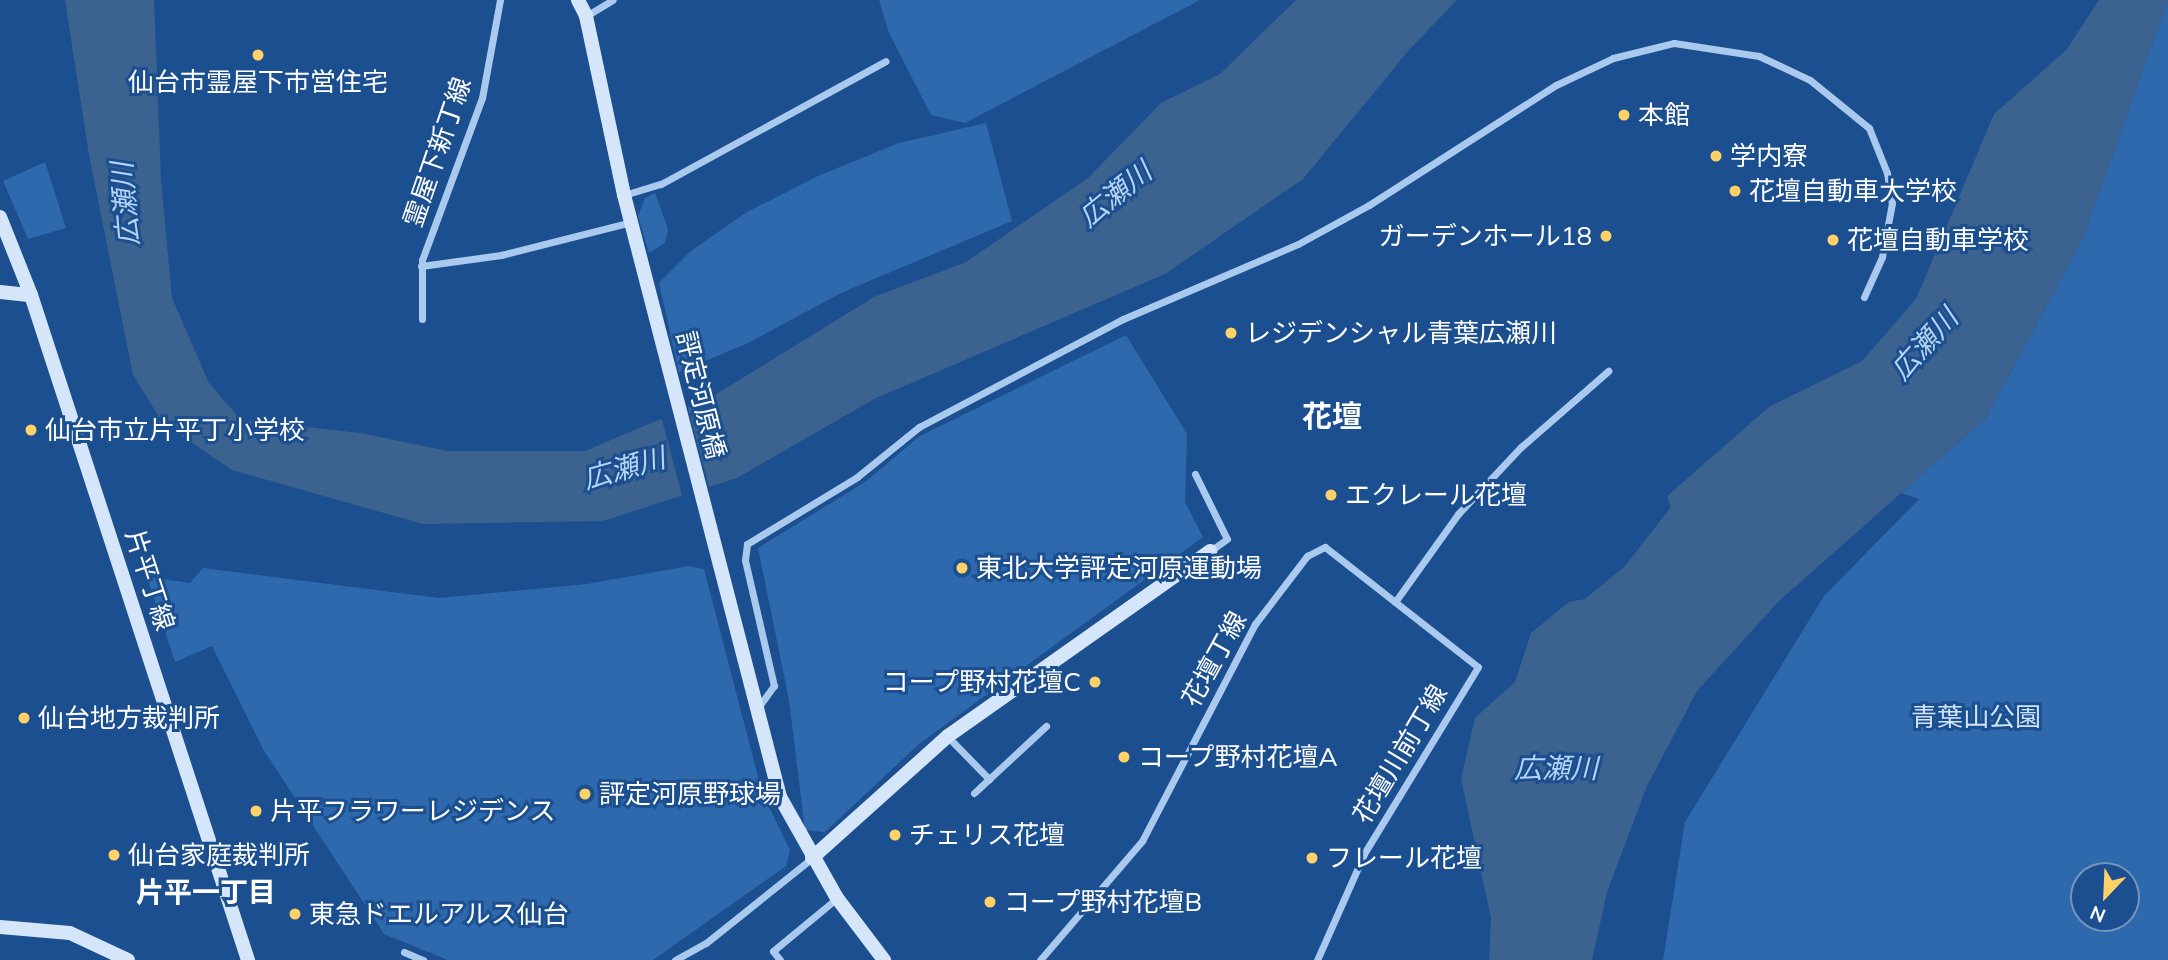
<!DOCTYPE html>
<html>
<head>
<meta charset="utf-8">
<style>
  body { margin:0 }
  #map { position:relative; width:2168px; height:960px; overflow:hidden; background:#1b4f8f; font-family:Mulish,"Noto Sans JP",sans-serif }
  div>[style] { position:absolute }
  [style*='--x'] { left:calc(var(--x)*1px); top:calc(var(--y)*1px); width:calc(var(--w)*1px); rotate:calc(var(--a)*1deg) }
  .green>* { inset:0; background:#2e69ad }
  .water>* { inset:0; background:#3c6290 }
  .pier>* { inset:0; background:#1b4f8f }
  .street>* { height:7px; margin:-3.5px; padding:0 3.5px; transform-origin:3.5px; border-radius:3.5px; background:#a9c9ee }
  .secondary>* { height:14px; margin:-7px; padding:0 7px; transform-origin:7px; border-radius:7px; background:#d6e6fa }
  .dots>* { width:19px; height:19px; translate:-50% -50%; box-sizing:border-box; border:4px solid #1b4f8f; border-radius:50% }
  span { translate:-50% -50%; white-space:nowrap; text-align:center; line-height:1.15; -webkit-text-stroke:6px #1b4f8f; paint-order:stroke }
  .poi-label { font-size:26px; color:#fff }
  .left { translate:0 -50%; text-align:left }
  .right { translate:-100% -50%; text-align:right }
  .street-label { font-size:26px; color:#fff }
  .park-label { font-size:26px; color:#cfe3fa }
  .water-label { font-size:28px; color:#b5d3f5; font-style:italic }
  .neighbourhood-label { font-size:28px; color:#fff; font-weight:700 }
  .quarter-label { font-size:30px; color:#fff; font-weight:700 }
  .north { position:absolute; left:2070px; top:862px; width:70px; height:70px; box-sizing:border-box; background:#1b4f8f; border:2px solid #7695bc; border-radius:50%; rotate:203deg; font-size:19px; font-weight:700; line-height:28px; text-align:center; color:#fff }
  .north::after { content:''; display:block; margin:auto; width:24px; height:32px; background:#ffd166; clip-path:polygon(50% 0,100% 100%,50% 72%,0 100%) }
</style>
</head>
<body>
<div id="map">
  <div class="green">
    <i style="clip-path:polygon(879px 0,1200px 0,965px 123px,931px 115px,889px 33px)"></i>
    <i style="clip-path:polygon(evenodd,2168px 0,2168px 960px,1663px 960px,1685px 822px,1824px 596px,1919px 499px,1901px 493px,1986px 418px,2083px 238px,2168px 0,2084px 876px,2126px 876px,2126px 918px,2084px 918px,2084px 876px)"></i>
    <i style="clip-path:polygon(986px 123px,1012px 221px,841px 293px,748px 343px,679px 372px,659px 283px,692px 250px,747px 212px,818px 176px,899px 143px)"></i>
    <i style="clip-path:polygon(45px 162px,66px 228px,28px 239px,3px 181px)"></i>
    <i style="clip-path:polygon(655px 193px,668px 229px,665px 243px,649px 253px,638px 216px,645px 198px)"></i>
    <i style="clip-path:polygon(1126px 335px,1187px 434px,1185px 502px,1203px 537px,919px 744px,825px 832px,805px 830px,789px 700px,758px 548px,865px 482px,920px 436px)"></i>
    <i style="clip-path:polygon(689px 566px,704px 569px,762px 792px,790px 850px,786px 866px,653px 960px,448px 960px,384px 934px,263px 749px,212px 646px,175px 662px,147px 577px,190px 583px,203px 568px,439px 598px,587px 584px)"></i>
  </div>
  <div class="water">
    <i style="clip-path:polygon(65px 0,154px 0,161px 180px,172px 298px,209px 383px,241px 420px,360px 433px,448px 451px,585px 451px,710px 398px,874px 297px,966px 262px,1088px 178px,1161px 103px,1220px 74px,1296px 0,1457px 0,1409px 50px,1303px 179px,1165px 274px,874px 399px,737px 478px,603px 521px,423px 524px,232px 470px,163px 423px,133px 375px,89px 155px)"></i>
    <i style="clip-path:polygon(2099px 0,2168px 0,2083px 238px,1986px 418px,1779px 601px,1697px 691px,1647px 786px,1607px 892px,1592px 960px,1489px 960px,1491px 918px,1461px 779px,1475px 718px,1515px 682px,1531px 633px,1569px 602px,1585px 599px,1625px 566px,1671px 507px,1667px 496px,1769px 407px,1862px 361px,1916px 299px,1994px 114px,2067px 49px)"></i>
  </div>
  <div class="pier">
    <i style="clip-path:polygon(687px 404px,710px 490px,683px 499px,662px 420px,655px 417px)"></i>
  </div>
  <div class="street">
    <i style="--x:586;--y:16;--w:31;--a:-31"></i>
    <i style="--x:624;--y:195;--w:39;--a:-17"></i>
    <i style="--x:661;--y:184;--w:256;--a:-28.7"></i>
    <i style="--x:421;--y:266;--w:81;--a:-7.8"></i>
    <i style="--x:501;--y:255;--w:134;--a:-14.2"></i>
    <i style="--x:422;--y:319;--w:59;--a:-90"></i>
    <i style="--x:422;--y:260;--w:173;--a:-69.7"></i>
    <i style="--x:482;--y:98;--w:100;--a:-79.6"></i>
    <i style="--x:1195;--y:474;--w:72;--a:63.8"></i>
    <i style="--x:1227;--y:539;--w:21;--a:145"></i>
    <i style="--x:1395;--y:602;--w:108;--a:-54.4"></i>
    <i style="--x:1458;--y:514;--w:92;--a:-46.8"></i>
    <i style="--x:1521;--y:447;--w:116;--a:-41.1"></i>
    <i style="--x:757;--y:709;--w:29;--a:-54"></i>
    <i style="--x:774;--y:686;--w:129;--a:-103"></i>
    <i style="--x:745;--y:560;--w:16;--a:-83"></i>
    <i style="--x:747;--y:544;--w:129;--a:-31.3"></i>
    <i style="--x:857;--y:477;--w:80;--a:-38.9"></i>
    <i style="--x:919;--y:427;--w:231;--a:-27.9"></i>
    <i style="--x:1123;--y:319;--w:190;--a:-23.2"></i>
    <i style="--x:1298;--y:244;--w:81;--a:-28.8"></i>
    <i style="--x:1369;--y:205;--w:222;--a:-32.7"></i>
    <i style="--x:1556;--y:85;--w:63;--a:-25.3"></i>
    <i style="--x:1613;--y:58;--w:63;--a:-13.8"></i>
    <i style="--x:1674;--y:43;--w:86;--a:8.7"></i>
    <i style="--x:1759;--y:56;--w:56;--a:25.2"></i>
    <i style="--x:1810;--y:80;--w:76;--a:39.1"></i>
    <i style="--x:1869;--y:128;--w:48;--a:68.2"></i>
    <i style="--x:1887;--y:173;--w:30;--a:81"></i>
    <i style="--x:1892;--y:203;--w:55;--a:100.5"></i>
    <i style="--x:1882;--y:257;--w:44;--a:114.2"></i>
    <i style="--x:948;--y:737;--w:59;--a:45.7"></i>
    <i style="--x:989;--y:779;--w:78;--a:-42.9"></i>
    <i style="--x:974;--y:793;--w:21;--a:-43"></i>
    <i style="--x:404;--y:952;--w:21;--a:23"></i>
    <i style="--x:675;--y:960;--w:35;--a:-29"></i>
    <i style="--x:706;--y:943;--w:136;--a:-38.7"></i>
    <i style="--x:780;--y:960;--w:11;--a:-128"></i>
    <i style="--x:773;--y:951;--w:83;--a:-39.6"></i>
    <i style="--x:1040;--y:960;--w:157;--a:-49.4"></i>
    <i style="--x:1142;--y:841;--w:245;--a:-62.5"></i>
    <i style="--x:1255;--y:624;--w:86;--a:-52.6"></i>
    <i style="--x:1307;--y:556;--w:20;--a:-27"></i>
    <i style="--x:1325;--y:547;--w:194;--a:38.1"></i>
    <i style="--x:1478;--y:667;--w:219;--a:121.4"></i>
    <i style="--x:1364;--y:854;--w:116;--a:113.9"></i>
  </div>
  <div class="secondary">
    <i style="--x:578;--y:0;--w:18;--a:63"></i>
    <i style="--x:586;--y:16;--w:183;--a:78"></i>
    <i style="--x:624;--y:195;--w:622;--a:75.47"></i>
    <i style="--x:780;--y:797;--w:116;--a:60.6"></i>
    <i style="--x:837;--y:898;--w:78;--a:52.8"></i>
    <i style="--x:0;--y:217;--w:84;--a:68.3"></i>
    <i style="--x:31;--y:295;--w:700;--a:71.93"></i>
    <i style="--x:0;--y:292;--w:31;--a:6"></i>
    <i style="--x:812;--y:858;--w:183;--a:-41.9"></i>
    <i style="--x:948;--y:736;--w:321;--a:-35.2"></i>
    <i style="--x:0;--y:927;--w:70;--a:4.9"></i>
    <i style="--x:70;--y:933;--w:64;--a:25"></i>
  </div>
  <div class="dots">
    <i style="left:258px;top:55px;background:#ffd166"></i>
    <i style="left:1624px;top:115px;background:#ffd166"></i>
    <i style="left:1716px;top:156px;background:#ffd166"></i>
    <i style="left:1735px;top:191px;background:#ffd166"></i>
    <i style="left:1606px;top:236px;background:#ffd166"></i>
    <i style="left:1833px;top:240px;background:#ffd166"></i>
    <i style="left:1231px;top:333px;background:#ffd166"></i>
    <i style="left:31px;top:430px;background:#ffd166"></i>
    <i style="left:1331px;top:495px;background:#ffd166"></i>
    <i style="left:962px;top:568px;background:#ffd166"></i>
    <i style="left:1095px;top:682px;background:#ffd166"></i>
    <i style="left:24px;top:718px;background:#ffd166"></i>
    <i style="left:1124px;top:757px;background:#ffd166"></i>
    <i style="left:585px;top:794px;background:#ffd166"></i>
    <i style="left:256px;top:811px;background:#ffd166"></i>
    <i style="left:895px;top:835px;background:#ffd166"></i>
    <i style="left:114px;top:855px;background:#ffd166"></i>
    <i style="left:1312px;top:858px;background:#ffd166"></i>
    <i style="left:990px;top:902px;background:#ffd166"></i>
    <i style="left:295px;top:914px;background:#ffd166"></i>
  </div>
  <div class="poi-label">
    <span style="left:258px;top:82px">仙台市霊屋下市営住宅</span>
    <span class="left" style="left:1638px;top:115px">本館</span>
    <span class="left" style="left:1730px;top:156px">学内寮</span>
    <span class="left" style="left:1749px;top:191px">花壇自動車大学校</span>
    <span class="right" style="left:1592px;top:236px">ガーデンホール18</span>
    <span class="left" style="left:1847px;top:240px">花壇自動車学校</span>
    <span class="left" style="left:1245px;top:333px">レジデンシャル青葉広瀬川</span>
    <span class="left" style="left:45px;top:430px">仙台市立片平丁小学校</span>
    <span class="left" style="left:1345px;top:495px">エクレール花壇</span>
    <span class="left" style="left:976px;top:568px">東北大学評定河原運動場</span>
    <span class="right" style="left:1081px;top:682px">コープ野村花壇C</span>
    <span class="left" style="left:38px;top:718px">仙台地方裁判所</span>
    <span class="left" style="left:1138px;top:757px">コープ野村花壇A</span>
    <span class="left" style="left:599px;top:794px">評定河原野球場</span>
    <span class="left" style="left:270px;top:811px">片平フラワーレジデンス</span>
    <span class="left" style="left:909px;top:835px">チェリス花壇</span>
    <span class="left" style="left:128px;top:855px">仙台家庭裁判所</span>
    <span class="left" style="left:1326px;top:858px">フレール花壇</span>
    <span class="left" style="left:1004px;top:902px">コープ野村花壇B</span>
    <span class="left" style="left:309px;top:914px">東急ドエルアルス仙台</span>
  </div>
  <div class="street-label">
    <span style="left:437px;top:152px;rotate:-71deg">霊屋下新丁線</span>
    <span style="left:701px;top:395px;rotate:76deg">評定河原橋</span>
    <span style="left:150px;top:580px;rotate:72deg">片平丁線</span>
    <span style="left:1214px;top:659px;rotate:-61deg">花壇丁線</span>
    <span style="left:1400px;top:754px;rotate:-59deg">花壇川前丁線</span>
  </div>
  <div class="park-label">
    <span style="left:1976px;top:717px">青葉山公園</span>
  </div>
  <div class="water-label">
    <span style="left:1115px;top:194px;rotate:-39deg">広瀬川</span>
    <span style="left:125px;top:204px;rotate:-95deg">広瀬川</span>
    <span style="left:1924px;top:344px;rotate:-48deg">広瀬川</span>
    <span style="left:624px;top:468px;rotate:-16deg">広瀬川</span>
    <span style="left:1556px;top:768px">広瀬川</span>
  </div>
  <div class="neighbourhood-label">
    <span style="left:206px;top:892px">片平一丁目</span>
  </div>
  <div class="quarter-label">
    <span style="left:1332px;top:416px">花壇</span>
  </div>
  <div class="north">N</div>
</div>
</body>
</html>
